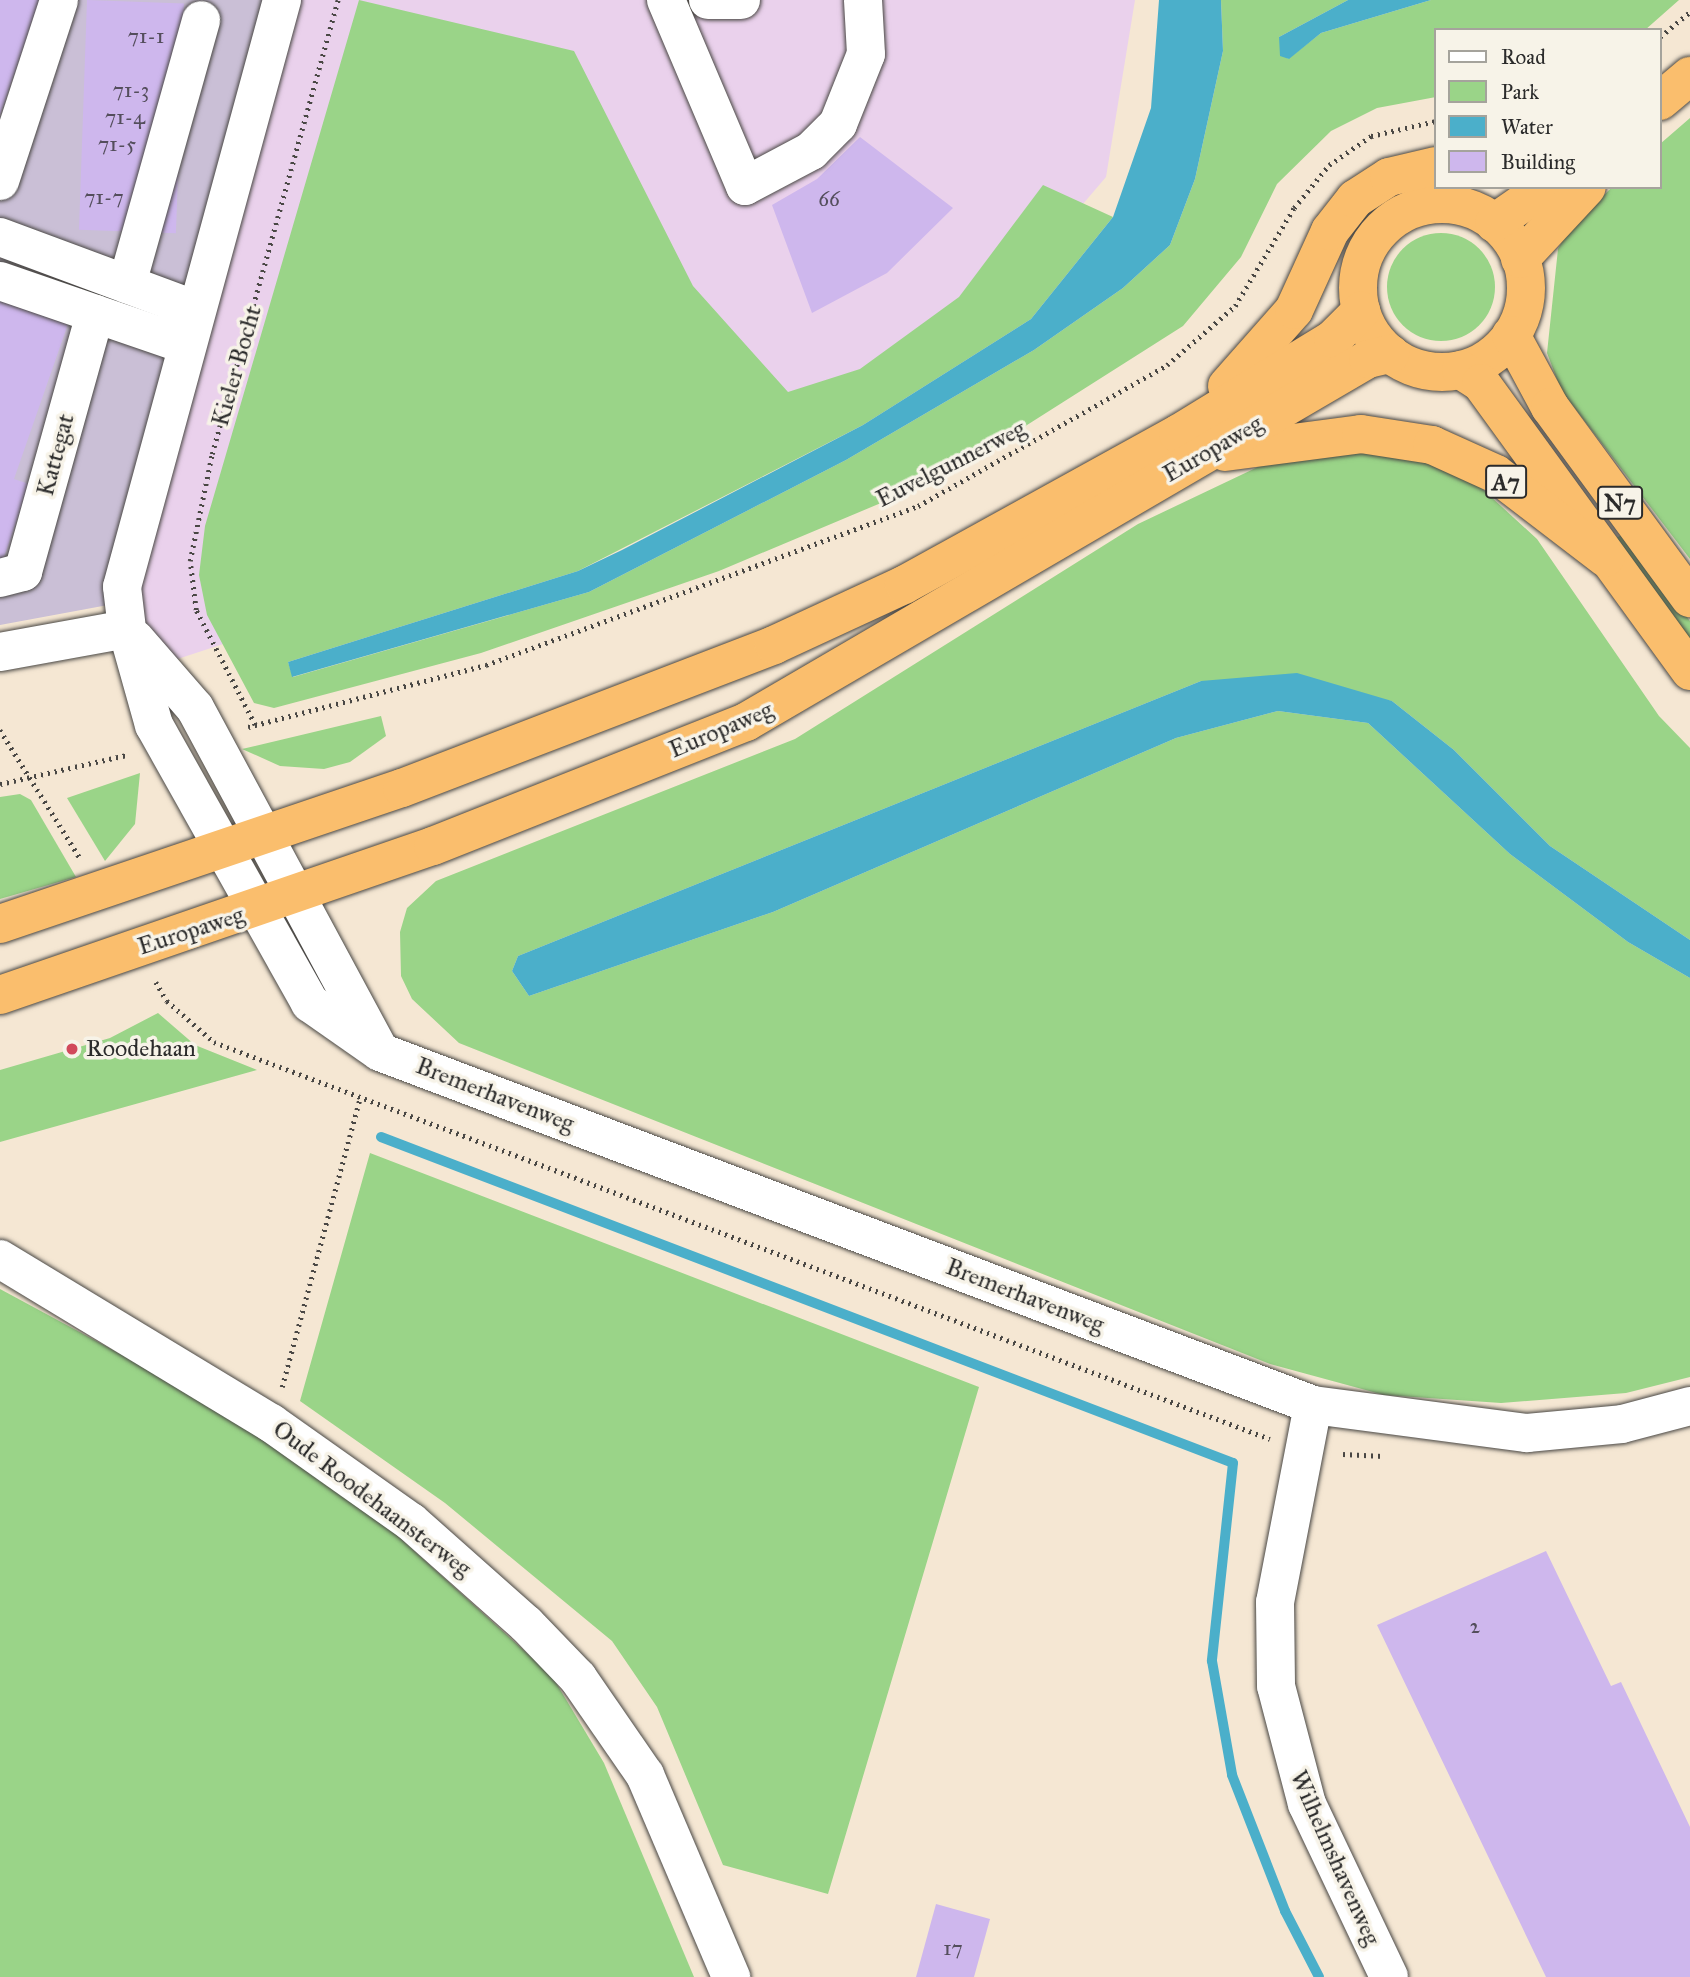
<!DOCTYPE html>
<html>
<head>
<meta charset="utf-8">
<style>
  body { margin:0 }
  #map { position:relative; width:1690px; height:1977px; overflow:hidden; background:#f5e7d3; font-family:"IM FELL Great Primer",serif }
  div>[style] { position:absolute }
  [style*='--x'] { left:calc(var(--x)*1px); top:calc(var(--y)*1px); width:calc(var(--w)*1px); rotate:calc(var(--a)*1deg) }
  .built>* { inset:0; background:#ead1ec }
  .industrial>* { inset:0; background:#cabfd6 }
  .green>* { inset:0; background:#9ad488 }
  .round { border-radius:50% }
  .water>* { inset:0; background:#4bafca }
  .stream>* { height:10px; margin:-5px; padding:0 5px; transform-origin:5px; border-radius:5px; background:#4bafca }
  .building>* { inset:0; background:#ceb7ed; transform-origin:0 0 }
  .path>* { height:4.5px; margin-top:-2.25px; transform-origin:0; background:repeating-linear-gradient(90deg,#494744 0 2px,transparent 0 7px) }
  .roads { filter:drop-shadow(0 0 2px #494744) drop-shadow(0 0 2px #494744) }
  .minor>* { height:38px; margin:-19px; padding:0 19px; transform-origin:19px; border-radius:19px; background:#fff }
  .highway>* { height:38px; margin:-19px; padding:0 19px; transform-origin:19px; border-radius:19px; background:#fabe6d }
  .highway>.ring { margin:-19px; padding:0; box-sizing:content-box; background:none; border:38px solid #fabe6d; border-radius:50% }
  .dots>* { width:19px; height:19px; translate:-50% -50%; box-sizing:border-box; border:4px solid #f7f3e8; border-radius:50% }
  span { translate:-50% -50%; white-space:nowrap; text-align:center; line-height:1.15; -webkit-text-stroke:7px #f7f3e8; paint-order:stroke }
  .number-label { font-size:21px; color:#544e5c }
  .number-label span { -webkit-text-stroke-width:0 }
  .shield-label span { padding:2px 5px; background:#f7f3e8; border:2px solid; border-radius:5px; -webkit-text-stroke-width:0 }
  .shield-label { font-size:23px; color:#2b2b2b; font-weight:700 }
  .street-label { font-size:24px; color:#2b2b2b }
  .poi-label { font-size:24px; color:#2b2b2b }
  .left { translate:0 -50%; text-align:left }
  .legend { position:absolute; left:1434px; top:28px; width:228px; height:161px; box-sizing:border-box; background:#f7f3e8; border:2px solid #a5a39c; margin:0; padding:9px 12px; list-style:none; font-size:21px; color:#2b2b2b }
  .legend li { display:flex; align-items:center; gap:14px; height:35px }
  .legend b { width:35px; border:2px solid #a5a39c }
</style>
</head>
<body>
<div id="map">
  <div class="built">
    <i style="clip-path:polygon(271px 0,1135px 0,1106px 177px,1000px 301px,595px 522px,141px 671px,135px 600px)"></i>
  </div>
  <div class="industrial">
    <i style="clip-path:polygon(0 0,273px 0,135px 600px,0 625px)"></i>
  </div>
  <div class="green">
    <i style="clip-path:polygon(359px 0,574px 51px,693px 286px,788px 392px,860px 369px,959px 297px,1043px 185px,1113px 217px,1031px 319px,863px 425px,578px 571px,288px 662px,293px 677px,589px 592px,846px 460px,1034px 350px,1123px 288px,1170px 245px,1195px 179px,1223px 51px,1221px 0,1348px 0,1279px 37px,1288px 59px,1321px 33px,1431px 0,1679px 0,1645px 30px,1436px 30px,1436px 97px,1377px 108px,1331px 131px,1277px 184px,1241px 257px,1183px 326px,950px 474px,719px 571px,481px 653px,274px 708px,254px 703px,207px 615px,199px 575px,205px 526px)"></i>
    <i style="clip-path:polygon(1690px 118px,1690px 559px,1561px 390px,1547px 353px,1558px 249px,1567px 233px,1612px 187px,1660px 187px,1660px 144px)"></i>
    <i class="round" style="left:1387px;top:233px;width:108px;height:108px"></i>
    <i style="clip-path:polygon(1334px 448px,1395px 453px,1466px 474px,1537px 539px,1659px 716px,1690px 748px,1690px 940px,1550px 846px,1454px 750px,1392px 701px,1201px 681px,518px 956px,512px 971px,529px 996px,773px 912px,1176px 738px,1278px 711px,1368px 723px,1510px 854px,1628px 942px,1690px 978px,1690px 1377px,1626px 1393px,1501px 1403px,1384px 1395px,1270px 1364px,459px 1043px,412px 999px,401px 976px,400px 932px,407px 908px,436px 881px,795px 739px,1138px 524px,1262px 465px)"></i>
    <i style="clip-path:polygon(1623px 534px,1690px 621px,1690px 653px,1610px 542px)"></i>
    <i style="clip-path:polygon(381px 716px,386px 736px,350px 762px,324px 769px,280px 766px,242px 749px)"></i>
    <i style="clip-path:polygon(140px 773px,135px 824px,105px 861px,67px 798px)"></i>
    <i style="clip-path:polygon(20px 794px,31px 800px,76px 877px,0 899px,0 797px)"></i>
    <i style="clip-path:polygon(158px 1013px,195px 1045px,257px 1070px,0 1142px,0 1070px,110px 1038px)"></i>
    <i style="clip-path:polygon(370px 1153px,979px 1387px,828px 1894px,723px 1865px,657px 1707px,612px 1641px,445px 1503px,300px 1401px)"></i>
    <i style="clip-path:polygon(0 1289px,237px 1417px,389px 1528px,552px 1676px,604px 1763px,694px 1977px,0 1977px)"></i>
  </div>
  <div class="water">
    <i style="clip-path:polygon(1159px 0,1221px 0,1223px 51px,1195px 179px,1170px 245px,1123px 288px,1034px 350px,846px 460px,589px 592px,292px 677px,288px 662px,578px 571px,622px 550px,863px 425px,1031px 319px,1113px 217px,1151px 108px)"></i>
    <i style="clip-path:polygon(1348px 0,1431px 0,1321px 33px,1289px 59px,1280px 56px,1279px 37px)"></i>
    <i style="clip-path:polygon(1297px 673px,1392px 701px,1454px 750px,1550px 846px,1690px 940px,1690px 978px,1628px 942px,1510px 854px,1368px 723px,1278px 711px,1176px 738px,773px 912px,529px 996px,512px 971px,518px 956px,1201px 681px)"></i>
  </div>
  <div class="stream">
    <i style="--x:381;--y:1137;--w:912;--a:20.94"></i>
    <i style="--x:1233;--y:1463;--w:199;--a:96.1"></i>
    <i style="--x:1212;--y:1661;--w:116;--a:80"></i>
    <i style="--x:1232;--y:1775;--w:146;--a:68.7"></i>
    <i style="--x:1285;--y:1911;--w:74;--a:62.7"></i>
  </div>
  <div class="building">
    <i style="clip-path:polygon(0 0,40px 0,0 115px)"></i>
    <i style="left:87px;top:0;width:97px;height:230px;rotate:2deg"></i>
    <i style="clip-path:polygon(860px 137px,953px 208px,887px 273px,812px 313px,772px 205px,817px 179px)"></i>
    <i style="clip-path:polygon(0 297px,69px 321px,14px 479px,29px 484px,0 569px)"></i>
    <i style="clip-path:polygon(1546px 1551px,1611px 1686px,1621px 1682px,1690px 1827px,1690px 1977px,1546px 1977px,1377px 1625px)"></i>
    <i style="clip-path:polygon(936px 1904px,990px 1919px,974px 1977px,916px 1977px)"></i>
  </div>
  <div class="path">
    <i style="--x:1660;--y:37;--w:39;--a:-40"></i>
    <i style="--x:255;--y:725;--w:129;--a:-117.2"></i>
    <i style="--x:196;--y:610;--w:49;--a:-97"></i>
    <i style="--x:190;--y:561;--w:109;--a:-78.4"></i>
    <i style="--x:212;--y:454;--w:471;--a:-74.5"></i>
    <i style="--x:248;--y:727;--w:246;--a:-14.6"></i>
    <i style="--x:486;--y:665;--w:460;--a:-20.2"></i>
    <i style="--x:918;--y:506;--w:286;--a:-29.5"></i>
    <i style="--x:1167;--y:365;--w:90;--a:-40.9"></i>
    <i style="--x:1235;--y:306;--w:114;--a:-59"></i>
    <i style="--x:1294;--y:208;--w:55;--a:-50.9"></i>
    <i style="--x:1329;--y:165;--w:51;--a:-34.6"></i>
    <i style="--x:1371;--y:136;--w:67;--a:-13"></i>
    <i style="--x:0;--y:730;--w:151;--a:58"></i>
    <i style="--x:0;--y:784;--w:130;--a:-12.9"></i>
    <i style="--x:156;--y:982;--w:22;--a:60"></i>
    <i style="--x:167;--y:1001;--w:62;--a:41.1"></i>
    <i style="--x:214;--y:1042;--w:1128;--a:20.6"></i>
    <i style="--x:282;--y:1387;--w:300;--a:-74.9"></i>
    <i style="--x:1343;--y:1454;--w:40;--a:2.9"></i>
  </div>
  <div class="roads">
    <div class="minor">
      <i style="--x:282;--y:0;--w:608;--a:105.25"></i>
      <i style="--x:122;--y:587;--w:42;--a:83.2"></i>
      <i style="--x:127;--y:629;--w:100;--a:74.3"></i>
      <i style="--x:154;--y:725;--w:319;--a:60.7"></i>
      <i style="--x:310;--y:1003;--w:85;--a:35"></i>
      <i style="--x:380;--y:1052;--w:998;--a:20.72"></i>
      <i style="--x:1313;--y:1405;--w:216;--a:7.5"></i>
      <i style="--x:1527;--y:1433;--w:95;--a:-5.4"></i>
      <i style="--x:1622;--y:1424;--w:70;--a:-14.8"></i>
      <i style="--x:666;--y:0;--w:202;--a:67"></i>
      <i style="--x:745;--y:186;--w:75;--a:-27.9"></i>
      <i style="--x:811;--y:151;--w:38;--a:-45"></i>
      <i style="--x:838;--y:124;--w:75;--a:-68.2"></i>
      <i style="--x:866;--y:54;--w:54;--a:-93.2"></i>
      <i style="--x:708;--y:0;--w:33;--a:0"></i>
      <i style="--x:0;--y:181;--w:190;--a:-71.9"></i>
      <i style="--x:0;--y:237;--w:209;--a:20.4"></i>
      <i style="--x:0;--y:281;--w:197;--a:19"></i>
      <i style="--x:127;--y:284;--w:274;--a:-74.3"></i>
      <i style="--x:0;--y:578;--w:24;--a:-15"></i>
      <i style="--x:23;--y:572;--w:268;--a:-74.4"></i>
      <i style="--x:135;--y:639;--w:91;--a:49"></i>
      <i style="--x:195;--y:708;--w:384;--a:61.7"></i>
      <i style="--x:0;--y:652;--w:129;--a:-10.3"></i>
      <i style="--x:0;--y:1259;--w:317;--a:31.2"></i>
      <i style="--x:271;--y:1423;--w:171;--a:35.3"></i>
      <i style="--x:411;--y:1522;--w:154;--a:41.6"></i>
      <i style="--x:526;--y:1624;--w:75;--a:46.1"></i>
      <i style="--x:578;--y:1678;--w:118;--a:55.4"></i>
      <i style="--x:645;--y:1775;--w:220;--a:66.9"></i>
      <i style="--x:1313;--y:1405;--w:201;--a:100.9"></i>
      <i style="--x:1275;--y:1602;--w:84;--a:89.3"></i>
      <i style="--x:1276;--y:1686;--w:122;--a:75.3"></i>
      <i style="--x:1307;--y:1804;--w:191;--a:64.6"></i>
    </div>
    <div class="highway">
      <i style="--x:1660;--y:101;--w:39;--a:-40"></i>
      <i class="ring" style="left:1358px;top:204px;width:130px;height:130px"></i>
      <i style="--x:1494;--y:223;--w:63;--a:-34.7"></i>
      <i style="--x:1520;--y:259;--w:98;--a:-47.1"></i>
      <i style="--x:1511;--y:335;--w:82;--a:61.6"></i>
      <i style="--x:1550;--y:407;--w:237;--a:53.8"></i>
      <i style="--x:1461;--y:370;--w:24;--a:33"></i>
      <i style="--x:1481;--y:383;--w:356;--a:54"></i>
      <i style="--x:1227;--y:386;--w:101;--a:-48.6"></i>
      <i style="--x:1294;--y:310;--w:87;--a:-65.5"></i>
      <i style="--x:1330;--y:231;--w:41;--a:-52"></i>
      <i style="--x:1355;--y:199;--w:40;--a:-32.9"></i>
      <i style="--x:1389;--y:177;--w:48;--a:-13.2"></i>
      <i style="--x:1225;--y:452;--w:137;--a:-7.5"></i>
      <i style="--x:1361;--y:434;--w:72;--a:8.8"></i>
      <i style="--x:1432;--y:445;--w:70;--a:24.4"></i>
      <i style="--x:1496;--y:474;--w:138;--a:37.4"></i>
      <i style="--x:0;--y:924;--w:424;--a:-18.7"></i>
      <i style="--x:402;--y:788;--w:399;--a:-21"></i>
      <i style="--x:774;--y:645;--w:143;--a:-24.8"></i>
      <i style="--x:904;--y:585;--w:313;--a:-28.9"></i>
      <i style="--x:1178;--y:434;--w:182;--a:-31.5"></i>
      <i style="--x:1333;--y:339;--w:40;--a:-45"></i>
      <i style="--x:0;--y:995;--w:458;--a:-19"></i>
      <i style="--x:433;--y:846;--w:337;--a:-21.6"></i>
      <i style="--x:746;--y:722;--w:720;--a:-30.27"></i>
      <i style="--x:1368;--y:359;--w:23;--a:-13"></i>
    </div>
  </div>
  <div class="dots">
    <i style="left:72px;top:1049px;background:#d1495b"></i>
  </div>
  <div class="number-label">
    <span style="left:146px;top:36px">71-1</span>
    <span style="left:131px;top:90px">71-3</span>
    <span style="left:125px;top:117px">71-4</span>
    <span style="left:117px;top:144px">71-5</span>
    <span style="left:104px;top:197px">71-7</span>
    <span style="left:829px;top:199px">66</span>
    <span style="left:1475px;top:1626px">2</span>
    <span style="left:953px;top:1948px">17</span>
  </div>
  <div class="shield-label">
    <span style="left:1506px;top:482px">A7</span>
    <span style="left:1620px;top:503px">N7</span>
  </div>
  <div class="street-label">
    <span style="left:237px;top:366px;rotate:-74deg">Kieler Bocht</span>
    <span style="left:1213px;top:449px;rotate:-30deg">Europaweg</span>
    <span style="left:56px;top:455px;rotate:-75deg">Kattegat</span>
    <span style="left:951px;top:464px;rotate:-27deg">Euvelgunnerweg</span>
    <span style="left:721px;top:730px;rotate:-23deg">Europaweg</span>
    <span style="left:191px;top:931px;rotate:-18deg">Europaweg</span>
    <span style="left:495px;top:1095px;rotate:21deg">Bremerhavenweg</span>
    <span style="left:1025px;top:1296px;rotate:21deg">Bremerhavenweg</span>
    <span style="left:372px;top:1499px;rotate:37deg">Oude Roodehaansterweg</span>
    <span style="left:1335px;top:1858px;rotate:66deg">Wilhelmshavenweg</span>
  </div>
  <div class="poi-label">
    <span class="left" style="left:86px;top:1049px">Roodehaan</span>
  </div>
  <ul class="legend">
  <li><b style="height:9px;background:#fff"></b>Road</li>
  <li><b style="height:19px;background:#9ad488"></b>Park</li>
  <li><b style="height:19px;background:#4bafca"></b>Water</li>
  <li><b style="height:19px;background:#ceb7ed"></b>Building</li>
  </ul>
</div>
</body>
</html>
